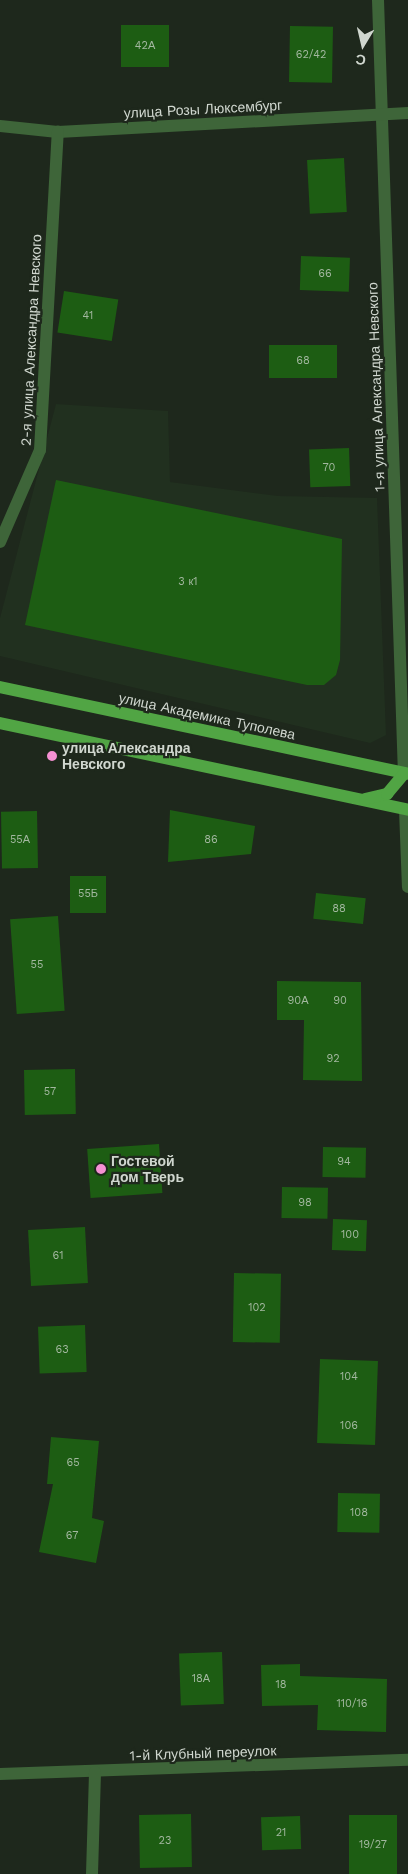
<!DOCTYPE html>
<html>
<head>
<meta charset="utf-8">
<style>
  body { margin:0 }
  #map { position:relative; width:408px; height:1874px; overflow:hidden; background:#1e281c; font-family:"Work Sans",sans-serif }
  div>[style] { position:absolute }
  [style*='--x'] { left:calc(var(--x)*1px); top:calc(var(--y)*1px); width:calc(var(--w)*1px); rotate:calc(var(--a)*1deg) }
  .built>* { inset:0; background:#21301f }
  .building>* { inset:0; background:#1d5d13; transform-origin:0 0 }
  .minor>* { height:12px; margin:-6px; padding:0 6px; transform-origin:6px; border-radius:6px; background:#3e6539 }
  .major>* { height:12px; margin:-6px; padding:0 6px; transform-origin:6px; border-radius:6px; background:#51a544 }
  .dots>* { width:14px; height:14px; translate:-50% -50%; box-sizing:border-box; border:2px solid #1e281c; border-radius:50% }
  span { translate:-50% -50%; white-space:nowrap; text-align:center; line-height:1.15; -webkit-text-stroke:4.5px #1e281c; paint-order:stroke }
  .number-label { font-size:11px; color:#a3b8a0 }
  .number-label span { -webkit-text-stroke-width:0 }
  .street-label { font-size:14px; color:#d0d7cf }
  .poi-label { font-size:14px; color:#d0d7cf; font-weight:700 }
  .left { translate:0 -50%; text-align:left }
  .north { position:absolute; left:338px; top:20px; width:50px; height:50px; -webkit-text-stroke:4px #1e281c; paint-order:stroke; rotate:189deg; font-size:14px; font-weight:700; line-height:20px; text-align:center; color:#d0d7cf }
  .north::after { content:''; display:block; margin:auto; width:18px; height:22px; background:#d0d7cf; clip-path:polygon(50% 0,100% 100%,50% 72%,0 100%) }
</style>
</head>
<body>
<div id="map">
  <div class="built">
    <i style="clip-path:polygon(56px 404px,168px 411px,170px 482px,278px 496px,377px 498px,386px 735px,370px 743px,0 656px,0 618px)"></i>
  </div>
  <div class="building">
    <i style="left:121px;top:25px;width:48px;height:42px"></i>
    <i style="left:290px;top:26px;width:43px;height:56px;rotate:1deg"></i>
    <i style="left:344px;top:158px;width:54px;height:37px;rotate:87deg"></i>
    <i style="left:301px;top:256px;width:49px;height:34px;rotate:2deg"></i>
    <i style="left:64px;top:291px;width:55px;height:42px;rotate:9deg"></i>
    <i style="left:269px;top:345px;width:68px;height:33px"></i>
    <i style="left:349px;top:448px;width:38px;height:40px;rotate:88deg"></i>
    <i style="clip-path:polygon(56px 480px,342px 539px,340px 660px,336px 675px,324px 685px,307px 685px,25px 625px)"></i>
    <i style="clip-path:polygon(170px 810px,255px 826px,251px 854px,168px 862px)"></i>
    <i style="left:37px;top:811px;width:57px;height:36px;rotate:89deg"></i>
    <i style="left:70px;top:876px;width:36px;height:37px"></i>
    <i style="left:316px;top:893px;width:50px;height:26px;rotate:6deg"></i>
    <i style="left:58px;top:916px;width:95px;height:48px;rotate:86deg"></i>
    <i style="clip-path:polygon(277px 981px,361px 982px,362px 1081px,303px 1080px,304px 1020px,277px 1020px)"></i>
    <i style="left:75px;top:1069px;width:45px;height:51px;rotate:89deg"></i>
    <i style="left:159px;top:1144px;width:49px;height:72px;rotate:86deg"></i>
    <i style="left:323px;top:1147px;width:43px;height:30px;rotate:1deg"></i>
    <i style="left:282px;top:1187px;width:46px;height:31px;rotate:1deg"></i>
    <i style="left:333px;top:1219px;width:34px;height:31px;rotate:2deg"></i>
    <i style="left:85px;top:1227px;width:56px;height:57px;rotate:87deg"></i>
    <i style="left:234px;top:1273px;width:47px;height:69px;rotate:1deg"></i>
    <i style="left:85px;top:1325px;width:47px;height:47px;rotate:88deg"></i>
    <i style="left:320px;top:1359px;width:58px;height:84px;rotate:2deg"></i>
    <i style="clip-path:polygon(51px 1437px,99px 1441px,92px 1518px,104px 1521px,96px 1563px,39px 1552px,53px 1484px,47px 1484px)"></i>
    <i style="left:338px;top:1493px;width:42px;height:39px;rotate:1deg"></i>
    <i style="left:222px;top:1652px;width:52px;height:43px;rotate:88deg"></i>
    <i style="clip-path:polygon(300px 1664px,300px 1676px,387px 1679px,386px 1732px,317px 1730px,318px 1705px,262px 1706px,261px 1665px)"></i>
    <i style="left:191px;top:1814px;width:53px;height:52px;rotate:89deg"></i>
    <i style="left:349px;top:1815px;width:48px;height:59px"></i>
    <i style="left:300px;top:1816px;width:33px;height:39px;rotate:88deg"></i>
  </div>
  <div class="minor">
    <i style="--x:378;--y:0;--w:774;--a:88.08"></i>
    <i style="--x:0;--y:126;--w:58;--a:5.9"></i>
    <i style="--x:58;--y:132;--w:351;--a:-3.1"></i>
    <i style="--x:0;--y:542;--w:100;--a:-66.5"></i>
    <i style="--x:40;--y:450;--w:319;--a:-86.8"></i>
    <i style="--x:405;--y:810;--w:77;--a:87.8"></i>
    <i style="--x:0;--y:1774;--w:408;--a:-2"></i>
    <i style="--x:92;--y:1874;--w:102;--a:-88.3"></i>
  </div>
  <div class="major">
    <i style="--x:0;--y:687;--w:417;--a:12"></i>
    <i style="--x:0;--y:723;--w:417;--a:12"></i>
    <i style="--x:365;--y:799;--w:23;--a:-13"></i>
    <i style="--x:387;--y:794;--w:26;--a:-50"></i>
  </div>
  <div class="dots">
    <i style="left:52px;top:756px;background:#f591d3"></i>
    <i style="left:101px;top:1169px;background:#f591d3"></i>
  </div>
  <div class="number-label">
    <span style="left:145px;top:46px">42А</span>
    <span style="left:311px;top:55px">62/42</span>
    <span style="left:325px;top:274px">66</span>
    <span style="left:88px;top:316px">41</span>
    <span style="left:303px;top:361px">68</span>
    <span style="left:329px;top:468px">70</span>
    <span style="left:188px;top:582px">3 к1</span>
    <span style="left:20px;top:840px">55А</span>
    <span style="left:211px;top:840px">86</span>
    <span style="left:88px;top:894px">55Б</span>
    <span style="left:339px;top:909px">88</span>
    <span style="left:37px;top:965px">55</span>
    <span style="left:298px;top:1001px">90А</span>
    <span style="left:340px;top:1001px">90</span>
    <span style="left:333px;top:1059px">92</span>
    <span style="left:50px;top:1092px">57</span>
    <span style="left:344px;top:1162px">94</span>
    <span style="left:305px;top:1203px">98</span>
    <span style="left:350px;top:1235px">100</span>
    <span style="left:58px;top:1256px">61</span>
    <span style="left:257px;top:1308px">102</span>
    <span style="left:62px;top:1350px">63</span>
    <span style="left:349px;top:1377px">104</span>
    <span style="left:349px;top:1426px">106</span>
    <span style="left:73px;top:1463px">65</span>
    <span style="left:359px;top:1513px">108</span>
    <span style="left:72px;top:1536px">67</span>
    <span style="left:201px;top:1679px">18А</span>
    <span style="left:281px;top:1685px">18</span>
    <span style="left:352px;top:1704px">110/16</span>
    <span style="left:281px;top:1833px">21</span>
    <span style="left:165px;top:1841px">23</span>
    <span style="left:373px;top:1845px">19/27</span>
  </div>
  <div class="street-label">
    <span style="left:203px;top:109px;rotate:-3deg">улица Розы Люксембург</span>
    <span style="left:31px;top:340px;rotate:-87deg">2-я улица Александра Невского</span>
    <span style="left:376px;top:387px;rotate:-92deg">1-я улица Александра Невского</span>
    <span style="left:207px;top:716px;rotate:12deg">улица Академика Туполева</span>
    <span style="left:203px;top:1753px;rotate:-2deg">1-й Клубный переулок</span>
  </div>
  <div class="poi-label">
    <span class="left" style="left:62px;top:756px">улица Александра<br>Невского</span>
    <span class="left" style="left:111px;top:1169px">Гостевой<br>дом Тверь</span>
  </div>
  <div class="north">С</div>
</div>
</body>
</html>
